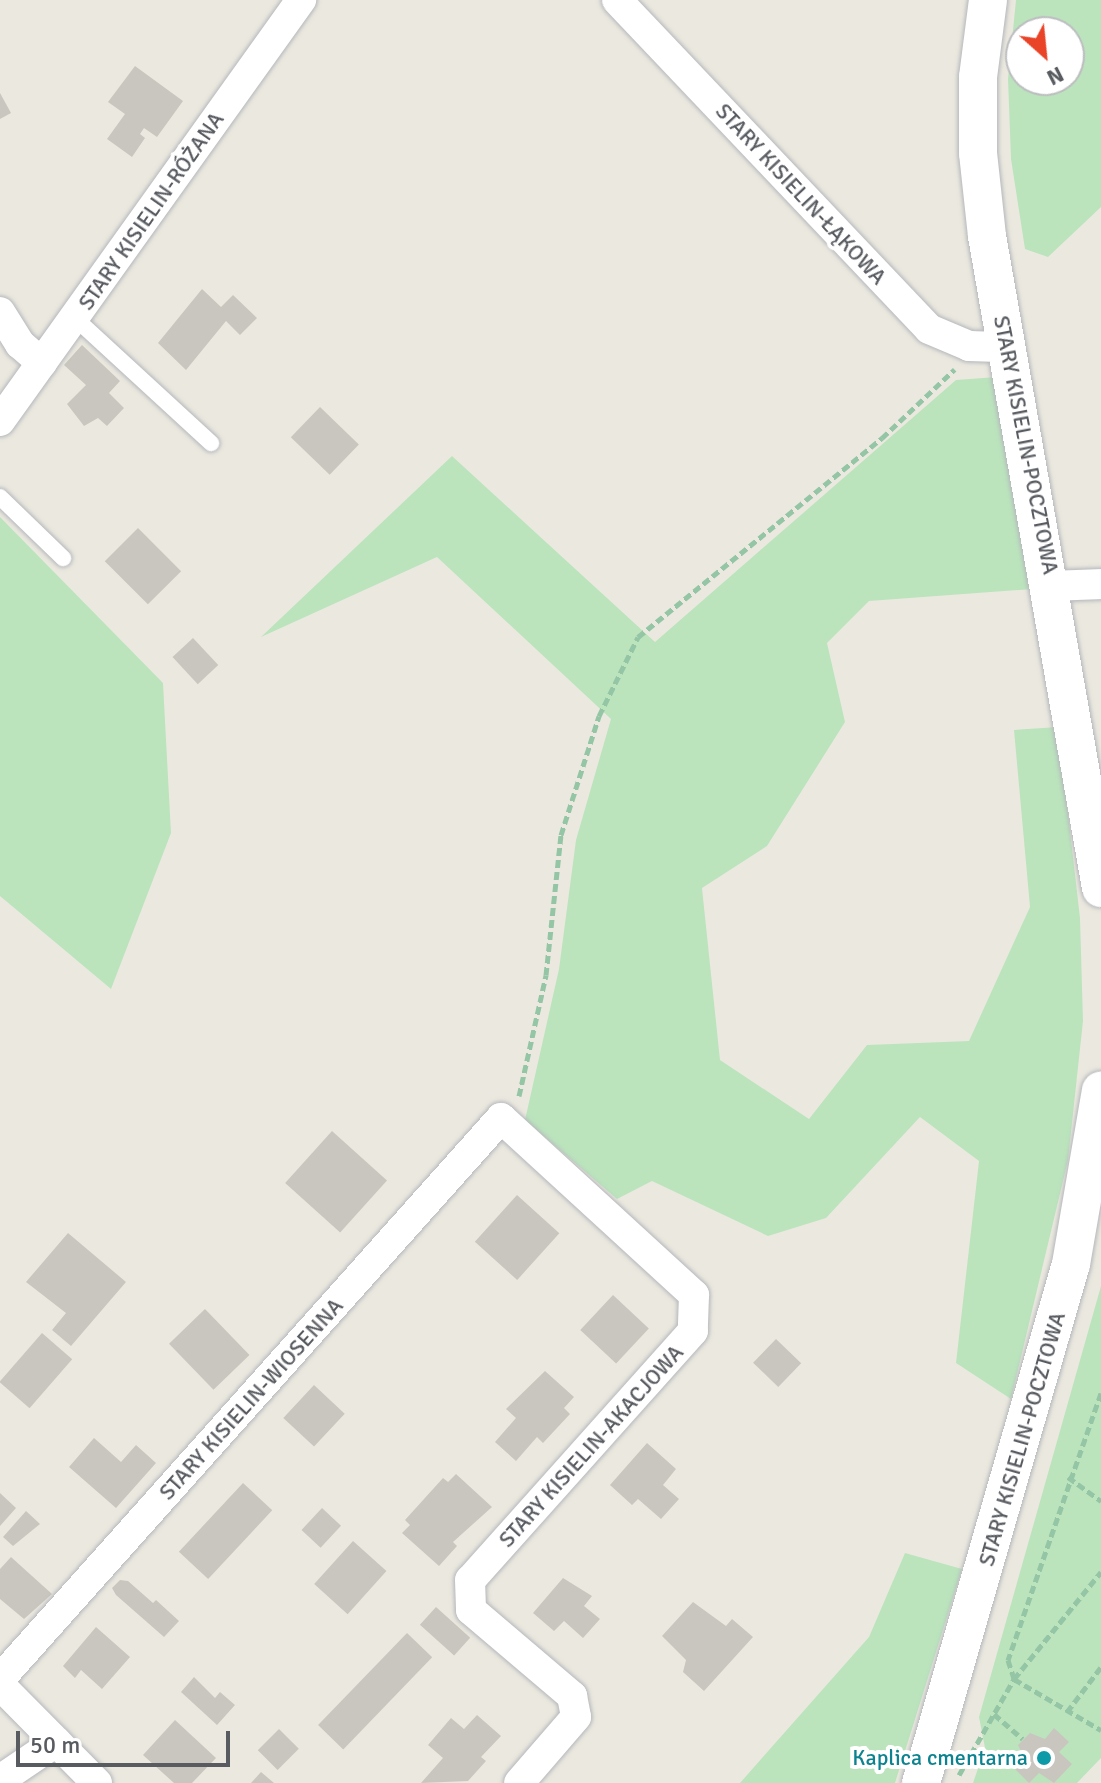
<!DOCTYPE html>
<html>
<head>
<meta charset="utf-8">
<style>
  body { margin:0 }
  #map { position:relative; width:1101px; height:1783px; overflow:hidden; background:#ebe9df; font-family:Signika,sans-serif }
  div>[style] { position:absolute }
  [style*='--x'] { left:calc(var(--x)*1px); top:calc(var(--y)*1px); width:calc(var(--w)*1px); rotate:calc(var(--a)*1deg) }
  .green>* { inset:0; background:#bbe4bd }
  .building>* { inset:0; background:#c8c6be; transform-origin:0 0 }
  .path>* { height:5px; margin-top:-2.5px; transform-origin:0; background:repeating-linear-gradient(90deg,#94c5a5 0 8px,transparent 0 12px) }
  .roads { filter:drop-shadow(0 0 2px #b5b7bc) drop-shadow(0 0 2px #b5b7bc) }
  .service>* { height:16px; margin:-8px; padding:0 8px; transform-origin:8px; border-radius:8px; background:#fff }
  .minor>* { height:30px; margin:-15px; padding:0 15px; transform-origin:15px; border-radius:15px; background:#fff }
  .tertiary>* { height:38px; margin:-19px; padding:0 19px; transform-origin:19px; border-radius:19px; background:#fff }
  .dots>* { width:22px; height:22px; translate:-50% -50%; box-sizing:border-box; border:4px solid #fff; border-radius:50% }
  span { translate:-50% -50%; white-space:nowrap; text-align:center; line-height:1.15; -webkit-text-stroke:8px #fff; paint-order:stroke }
  .street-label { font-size:22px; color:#585b60 }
  .culture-label { font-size:22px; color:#0d838f }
  .right { translate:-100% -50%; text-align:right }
  .north { position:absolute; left:1005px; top:16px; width:80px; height:80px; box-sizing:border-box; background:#fff; border:2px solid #bcbdbf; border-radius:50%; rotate:153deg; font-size:22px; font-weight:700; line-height:32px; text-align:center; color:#585b60 }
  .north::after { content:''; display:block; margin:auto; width:28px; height:36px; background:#e94328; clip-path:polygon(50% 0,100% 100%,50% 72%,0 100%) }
  .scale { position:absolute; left:16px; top:1731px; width:214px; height:36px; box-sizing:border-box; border:4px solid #585b60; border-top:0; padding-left:10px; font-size:24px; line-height:28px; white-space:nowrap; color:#585b60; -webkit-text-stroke:6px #fff; paint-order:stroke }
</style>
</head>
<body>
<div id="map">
  <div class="green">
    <i style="clip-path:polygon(evenodd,1016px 0,1101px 0,1101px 207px,1048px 257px,1025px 249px,1011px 159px,1008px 79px,1016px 0,1021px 32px,1069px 32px,1069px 80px,1021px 80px,1021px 32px)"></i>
    <i style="clip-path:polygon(997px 377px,1033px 589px,869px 601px,827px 643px,845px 722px,767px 846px,702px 888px,720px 1060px,809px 1119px,867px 1045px,969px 1041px,1030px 907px,1014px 730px,1058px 727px,1080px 918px,1083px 1021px,1068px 1160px,1011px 1399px,956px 1363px,979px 1161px,920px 1117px,826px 1218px,768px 1236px,652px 1181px,617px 1199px,525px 1120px,559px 969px,576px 840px,611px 719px,437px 557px,261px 637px,452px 456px,655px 642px,956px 380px)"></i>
    <i style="clip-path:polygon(0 517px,163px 683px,171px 833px,111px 989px,0 896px)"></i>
    <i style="clip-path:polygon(1101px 1286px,1101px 1758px,1077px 1783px,973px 1783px,985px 1748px,979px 1717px)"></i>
    <i style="clip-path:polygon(905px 1553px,962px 1569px,895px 1783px,740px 1783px,869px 1637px)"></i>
  </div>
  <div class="building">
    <i style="clip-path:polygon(135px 66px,183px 101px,157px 137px,144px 128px,140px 134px,145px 138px,132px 157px,107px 139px,125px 114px,108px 102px)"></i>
    <i style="clip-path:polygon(0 93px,11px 113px,0 119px)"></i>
    <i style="clip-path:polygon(202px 289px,221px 307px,233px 295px,257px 318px,240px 335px,226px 321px,186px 370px,158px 343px)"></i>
    <i style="clip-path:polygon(82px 345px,120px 381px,109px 393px,124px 408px,107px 426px,98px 418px,84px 426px,67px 404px,86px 385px,64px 365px)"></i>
    <i style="left:320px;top:407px;width:54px;height:42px;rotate:44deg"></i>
    <i style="left:138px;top:528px;width:61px;height:47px;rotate:45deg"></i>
    <i style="left:193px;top:638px;width:37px;height:28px;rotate:47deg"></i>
    <i style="left:332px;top:1131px;width:74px;height:70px;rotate:42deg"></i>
    <i style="left:517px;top:1195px;width:57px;height:63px;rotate:42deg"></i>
    <i style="clip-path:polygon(68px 1233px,126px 1282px,71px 1346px,52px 1330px,66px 1313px,26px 1282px)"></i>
    <i style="left:613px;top:1295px;width:49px;height:48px;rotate:43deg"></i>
    <i style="left:205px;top:1309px;width:64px;height:50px;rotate:46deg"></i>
    <i style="left:42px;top:1333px;width:40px;height:65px;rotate:41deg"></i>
    <i style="left:776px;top:1339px;width:35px;height:33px;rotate:44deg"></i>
    <i style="clip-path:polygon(545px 1371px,574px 1397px,564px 1408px,570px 1414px,543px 1443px,537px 1437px,516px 1461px,495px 1442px,516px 1418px,506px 1409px)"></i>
    <i style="left:314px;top:1385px;width:42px;height:45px;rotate:43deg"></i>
    <i style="clip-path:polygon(94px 1438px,121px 1462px,136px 1445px,156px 1463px,116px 1508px,69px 1467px)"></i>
    <i style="clip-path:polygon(647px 1443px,676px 1469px,663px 1485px,679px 1499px,661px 1519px,638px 1499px,632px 1505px,610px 1485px)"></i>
    <i style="clip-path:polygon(456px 1474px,492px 1507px,453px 1542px,457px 1546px,439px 1566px,402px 1533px,410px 1525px,405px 1520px,443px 1478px,448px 1482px)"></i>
    <i style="left:243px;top:1483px;width:40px;height:94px;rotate:43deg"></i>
    <i style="clip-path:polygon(0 1493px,16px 1508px,0 1526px)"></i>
    <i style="left:322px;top:1508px;width:26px;height:30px;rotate:43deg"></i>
    <i style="clip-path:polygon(26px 1511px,40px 1524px,13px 1546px,3px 1537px)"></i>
    <i style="left:353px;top:1541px;width:45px;height:58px;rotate:42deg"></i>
    <i style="clip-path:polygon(11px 1557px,52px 1594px,24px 1619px,0 1599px,0 1569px)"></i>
    <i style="clip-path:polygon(563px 1578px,592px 1596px,584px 1606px,600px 1619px,583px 1638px,564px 1621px,554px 1631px,533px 1613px)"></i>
    <i style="clip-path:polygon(120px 1580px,128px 1581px,153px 1603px,156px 1600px,179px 1621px,164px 1637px,116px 1595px,112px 1588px)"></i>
    <i style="clip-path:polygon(693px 1602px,726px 1626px,732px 1619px,753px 1637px,704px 1691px,683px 1672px,686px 1660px,662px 1636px)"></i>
    <i style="left:436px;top:1607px;width:46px;height:24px;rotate:42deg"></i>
    <i style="clip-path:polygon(96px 1627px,130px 1657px,102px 1689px,81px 1670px,75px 1678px,63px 1666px)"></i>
    <i style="left:407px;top:1633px;width:35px;height:128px;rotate:44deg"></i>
    <i style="clip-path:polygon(194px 1677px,215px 1698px,220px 1692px,235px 1705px,217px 1725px,181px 1692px)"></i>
    <i style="clip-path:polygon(477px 1715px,501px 1736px,481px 1757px,486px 1761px,468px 1781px,421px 1783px,443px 1758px,428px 1745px,451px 1718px,464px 1729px)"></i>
    <i style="clip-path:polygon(175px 1720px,216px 1758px,192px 1783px,174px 1783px,143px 1755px)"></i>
    <i style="clip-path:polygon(1054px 1728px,1069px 1742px,1059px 1752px,1072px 1764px,1054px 1783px,1039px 1773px,1029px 1783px,1015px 1769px,1025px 1759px,1018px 1745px,1030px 1733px,1045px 1739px)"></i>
    <i style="left:279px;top:1729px;width:28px;height:30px;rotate:45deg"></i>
    <i style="clip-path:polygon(261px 1772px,274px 1783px,251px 1783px)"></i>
  </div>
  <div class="path">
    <i style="--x:519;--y:1096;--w:124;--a:-77.4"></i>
    <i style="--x:546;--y:975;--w:141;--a:-83.9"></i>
    <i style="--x:561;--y:835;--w:125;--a:-72.3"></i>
    <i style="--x:599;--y:716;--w:88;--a:-63.7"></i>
    <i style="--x:638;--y:637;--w:315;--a:-39.2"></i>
    <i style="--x:882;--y:438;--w:100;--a:-43.4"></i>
    <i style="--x:1101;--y:1393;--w:283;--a:109.2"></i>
    <i style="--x:1008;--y:1660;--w:20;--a:72"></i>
    <i style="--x:1014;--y:1679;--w:101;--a:30.4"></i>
    <i style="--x:1068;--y:1477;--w:41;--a:36"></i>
    <i style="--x:1067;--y:1712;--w:56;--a:-52.9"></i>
    <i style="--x:994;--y:1714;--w:38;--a:41"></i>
    <i style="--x:959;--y:1775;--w:111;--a:-60.2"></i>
    <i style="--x:1014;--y:1679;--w:138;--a:-50.9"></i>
  </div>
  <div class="roads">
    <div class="service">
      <i style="--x:75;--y:318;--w:185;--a:42.6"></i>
      <i style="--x:0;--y:497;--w:88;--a:44.1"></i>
    </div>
    <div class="minor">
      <i style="--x:617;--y:0;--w:453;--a:46.5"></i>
      <i style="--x:929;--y:329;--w:43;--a:23"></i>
      <i style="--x:969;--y:346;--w:38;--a:2"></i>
      <i style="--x:0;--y:312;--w:38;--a:58"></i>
      <i style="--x:20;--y:344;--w:29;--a:41"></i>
      <i style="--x:0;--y:421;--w:518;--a:-54.44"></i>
      <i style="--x:1052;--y:586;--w:49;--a:-2.3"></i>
      <i style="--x:0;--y:1679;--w:752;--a:-48.23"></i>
      <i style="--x:501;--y:1118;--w:262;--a:42.5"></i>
      <i style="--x:694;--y:1295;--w:36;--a:92"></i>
      <i style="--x:693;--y:1331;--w:334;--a:131.8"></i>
      <i style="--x:470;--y:1580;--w:30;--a:88"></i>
      <i style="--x:471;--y:1610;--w:133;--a:40.4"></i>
      <i style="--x:572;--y:1696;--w:21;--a:79"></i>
      <i style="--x:576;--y:1717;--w:87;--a:130.8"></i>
      <i style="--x:0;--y:1685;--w:138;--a:45.3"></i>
      <i style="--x:0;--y:1780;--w:68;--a:-34.2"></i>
    </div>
    <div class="tertiary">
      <i style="--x:988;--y:0;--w:78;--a:97.4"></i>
      <i style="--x:978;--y:77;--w:76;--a:90"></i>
      <i style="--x:978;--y:153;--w:83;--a:83.8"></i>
      <i style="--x:987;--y:236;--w:662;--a:80.08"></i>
      <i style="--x:921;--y:1783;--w:540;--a:-73.88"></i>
      <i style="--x:1071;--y:1264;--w:176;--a:-80.2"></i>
    </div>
  </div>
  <div class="dots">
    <i style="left:1044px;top:1758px;background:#0f9aa8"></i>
  </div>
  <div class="street-label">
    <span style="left:801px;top:194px;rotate:47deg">STARY KISIELIN-ŁĄKOWA</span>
    <span style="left:151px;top:211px;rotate:-55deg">STARY KISIELIN-RÓŻANA</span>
    <span style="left:1026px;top:445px;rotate:79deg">STARY KISIELIN-POCZTOWA</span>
    <span style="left:251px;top:1399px;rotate:-48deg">STARY KISIELIN-WIOSENNA</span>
    <span style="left:1022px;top:1439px;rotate:-74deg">STARY KISIELIN-POCZTOWA</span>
    <span style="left:591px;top:1446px;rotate:-48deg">STARY KISIELIN-AKACJOWA</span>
  </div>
  <div class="culture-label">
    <span class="right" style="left:1028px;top:1758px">Kaplica cmentarna</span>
  </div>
  <div class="north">N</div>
  <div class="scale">50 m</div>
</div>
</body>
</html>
